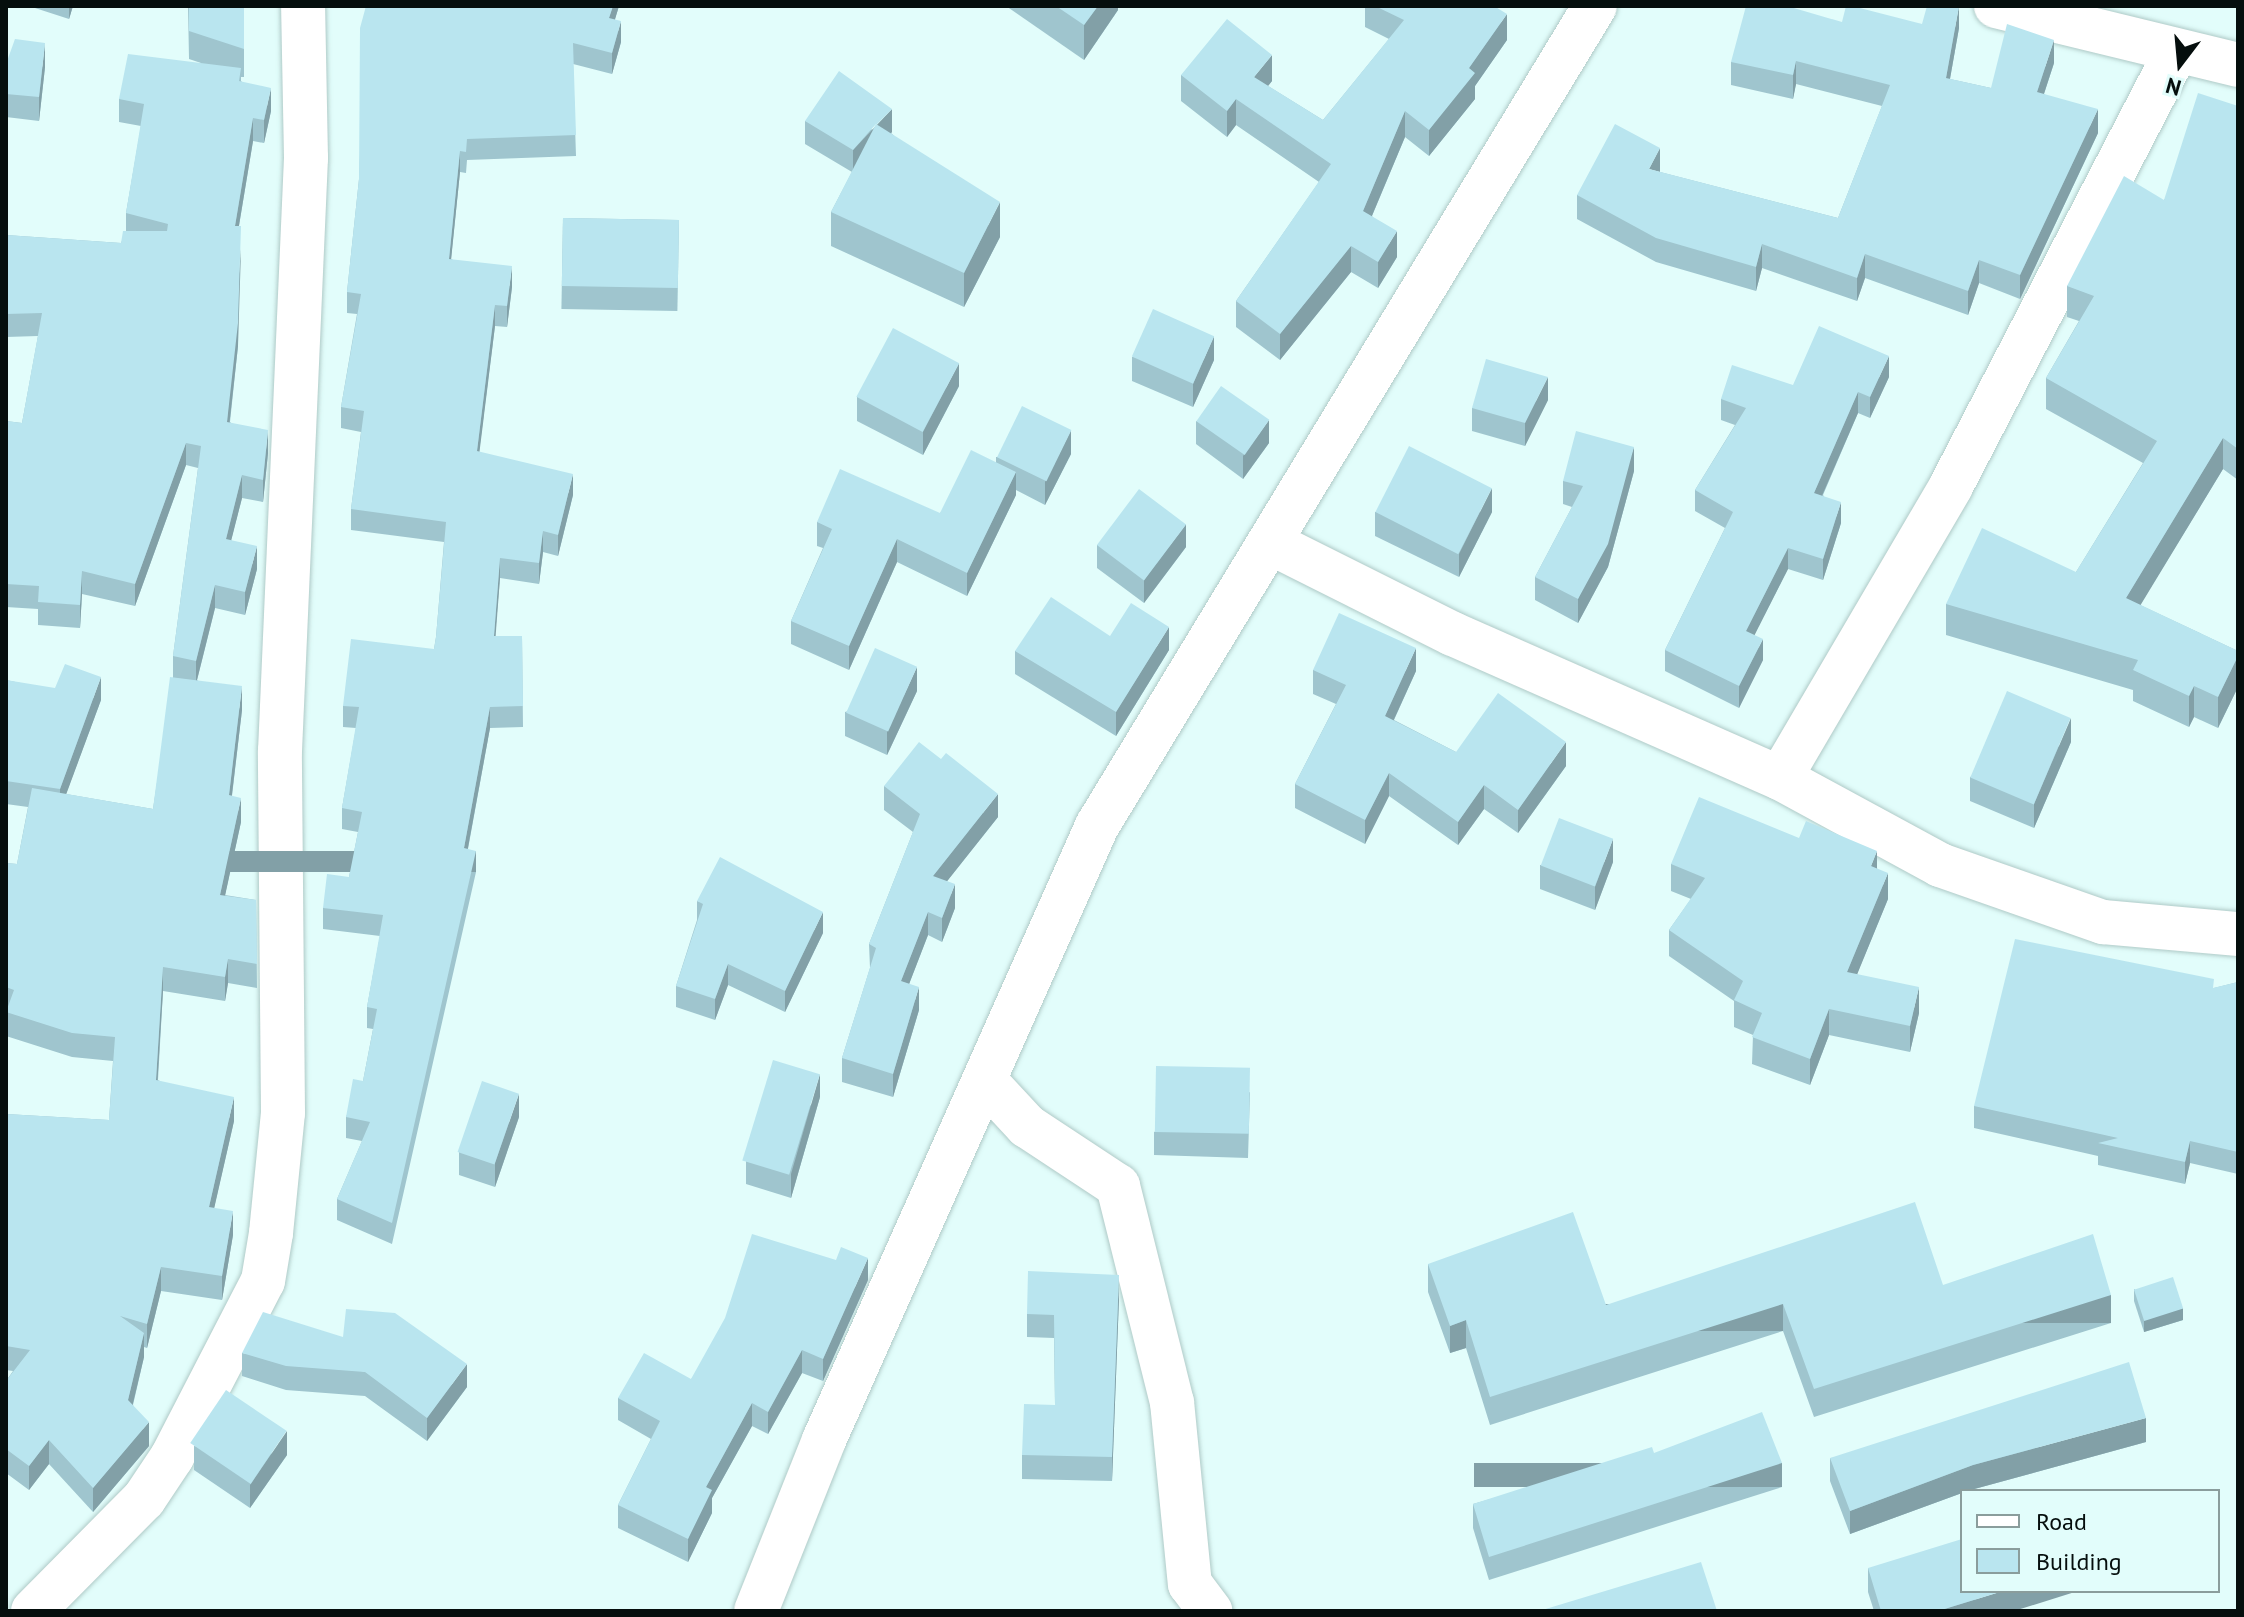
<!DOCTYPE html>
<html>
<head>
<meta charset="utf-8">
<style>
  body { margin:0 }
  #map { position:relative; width:2244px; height:1617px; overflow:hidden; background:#e2fdfb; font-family:"PT Sans",sans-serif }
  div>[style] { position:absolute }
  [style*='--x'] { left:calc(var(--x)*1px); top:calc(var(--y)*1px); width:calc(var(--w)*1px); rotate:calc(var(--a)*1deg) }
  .roads { filter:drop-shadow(0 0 2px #afcac7) drop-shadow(0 0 2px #afcac7) }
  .street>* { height:44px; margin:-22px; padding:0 22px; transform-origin:22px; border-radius:22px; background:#fff }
  .wall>* { inset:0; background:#9fc5ce; transform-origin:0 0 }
  .shaded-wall>* { inset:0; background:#82a0a7; transform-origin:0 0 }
  .building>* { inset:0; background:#b9e5ef; transform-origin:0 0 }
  span { translate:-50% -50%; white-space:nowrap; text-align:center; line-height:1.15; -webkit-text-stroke:8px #e2fdfb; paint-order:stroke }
  .frame { position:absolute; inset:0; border:8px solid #050e0d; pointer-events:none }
  .legend { position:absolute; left:1960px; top:1489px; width:260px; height:104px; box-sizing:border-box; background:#e2fdfb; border:2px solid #8a9d9c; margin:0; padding:10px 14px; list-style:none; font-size:24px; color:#050e0d }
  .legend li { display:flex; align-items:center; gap:16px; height:40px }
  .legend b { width:40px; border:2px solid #8a9d9c }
  .north { position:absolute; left:2140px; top:24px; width:80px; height:80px; -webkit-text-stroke:6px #e2fdfb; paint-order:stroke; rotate:196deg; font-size:22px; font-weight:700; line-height:32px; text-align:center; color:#050e0d }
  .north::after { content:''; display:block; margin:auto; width:28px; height:36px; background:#050e0d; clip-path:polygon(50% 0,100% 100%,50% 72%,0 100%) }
</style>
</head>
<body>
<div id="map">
  <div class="roads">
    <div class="street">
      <i style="--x:1996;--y:6;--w:249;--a:13.7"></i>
      <i style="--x:1271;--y:543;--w:203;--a:26.6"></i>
      <i style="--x:1453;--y:634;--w:357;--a:23.8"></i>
      <i style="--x:1780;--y:778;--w:182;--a:28.5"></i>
      <i style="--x:1940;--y:865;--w:173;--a:19.3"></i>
      <i style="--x:2103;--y:922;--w:136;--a:5.1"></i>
      <i style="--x:1780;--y:778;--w:338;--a:-59.6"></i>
      <i style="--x:1951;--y:486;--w:489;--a:-62.6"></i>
      <i style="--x:987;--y:1083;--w:59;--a:47.1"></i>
      <i style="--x:1027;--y:1126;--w:109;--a:33.4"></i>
      <i style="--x:1118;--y:1186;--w:223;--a:76"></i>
      <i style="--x:1172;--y:1402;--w:183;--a:84.4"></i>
      <i style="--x:1190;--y:1584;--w:34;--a:53"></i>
      <i style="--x:33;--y:1611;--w:158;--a:-45.3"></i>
      <i style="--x:144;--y:1499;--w:50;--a:-56.3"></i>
      <i style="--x:172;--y:1457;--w:198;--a:-62.7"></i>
      <i style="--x:263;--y:1281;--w:49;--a:-80.5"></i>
      <i style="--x:271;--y:1233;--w:121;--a:-84.3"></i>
      <i style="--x:283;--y:1113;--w:362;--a:-90.5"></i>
      <i style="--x:280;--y:751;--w:594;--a:-87.49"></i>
      <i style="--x:306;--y:158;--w:152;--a:-91.1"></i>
      <i style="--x:756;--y:1611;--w:184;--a:-68.3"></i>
      <i style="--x:824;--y:1440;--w:672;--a:-66.03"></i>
      <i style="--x:1097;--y:826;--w:959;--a:-58.73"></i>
    </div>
  </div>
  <div class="wall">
    <i style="clip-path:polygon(35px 6px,73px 6px,69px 19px,35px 8px)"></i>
    <i style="clip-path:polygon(188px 6px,244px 6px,244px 77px,241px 77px,241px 81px,271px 111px,264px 143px,253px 141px,239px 226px,238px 346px,230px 422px,268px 453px,263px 502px,242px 498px,231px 540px,257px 569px,245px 615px,215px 608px,197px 680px,242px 710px,232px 796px,241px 822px,225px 895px,256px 900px,257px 988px,228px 983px,225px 1001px,163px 991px,158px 1080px,234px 1121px,214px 1208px,233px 1235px,222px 1300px,161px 1291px,147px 1348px,144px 1347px,144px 1357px,133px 1405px,149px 1446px,93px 1512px,49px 1464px,29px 1490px,6px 1473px,6px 1381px,13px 1371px,6px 1370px,6px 1114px,109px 1120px,113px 1061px,72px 1057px,6px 1036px,6px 863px,17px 864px,28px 807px,6px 804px,6px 680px,101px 700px,66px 794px,153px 809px,173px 677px,173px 656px,198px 468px,186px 465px,135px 606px,82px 594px,80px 628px,38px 625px,38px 609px,6px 607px,6px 421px,22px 423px,38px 336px,6px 337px,6px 235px,121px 243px,126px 231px,126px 213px,141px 126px,119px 122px,119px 99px,201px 63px,189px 59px)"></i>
    <i style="clip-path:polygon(366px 6px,619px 6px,615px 19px,621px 42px,612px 74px,573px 64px,576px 156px,467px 160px,466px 173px,460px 172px,451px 259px,512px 287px,507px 327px,495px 326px,479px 452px,573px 495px,558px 556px,543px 552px,539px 584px,500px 578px,495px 636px,522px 636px,523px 727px,490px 728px,468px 849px,476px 872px,392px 1244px,337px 1220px,337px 1199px,362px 1141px,346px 1138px,346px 1117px,363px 1081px,373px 1029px,367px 1028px,367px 1007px,380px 936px,323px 929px,323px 908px,349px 877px,358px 832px,342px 829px,342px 808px,356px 728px,343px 727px,343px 706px,434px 649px,436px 637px,444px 542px,351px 530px,351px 509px,361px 432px,341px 428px,341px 407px,357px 314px,347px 313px,347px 292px,359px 179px)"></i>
    <i style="clip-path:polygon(1006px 6px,1118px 6px,1118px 10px,1084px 60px)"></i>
    <i style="clip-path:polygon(1365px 6px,1494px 6px,1507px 40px,1475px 86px,1475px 99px,1429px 156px,1405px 137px,1372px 216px,1397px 257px,1378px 288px,1351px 272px,1280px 360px,1236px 327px,1236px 301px,1319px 182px,1236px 125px,1227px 137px,1181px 101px,1181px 75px,1272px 81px,1268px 86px,1323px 120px,1389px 39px,1365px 27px)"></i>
    <i style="clip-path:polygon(1842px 22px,1922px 24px,1959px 28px,1950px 79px,1991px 88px,2054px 63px,2044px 94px,2098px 133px,2020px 299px,1979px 283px,1968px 315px,1865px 278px,1857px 301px,1762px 268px,1756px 291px,1656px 262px,1577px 219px,1577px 195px,1660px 172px,1838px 218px,1882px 106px,1796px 84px,1793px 99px,1731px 85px,1731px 62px)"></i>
    <i style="clip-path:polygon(6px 64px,45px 67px,39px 121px,6px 117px)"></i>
    <i style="clip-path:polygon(2238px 106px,2238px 480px,2223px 469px,2140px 605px,2238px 651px,2238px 687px,2218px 728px,2194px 717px,2189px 727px,2133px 701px,2133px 690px,1946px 635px,1946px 604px,2076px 572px,2143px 463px,2046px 409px,2046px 378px,2079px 321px,2067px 317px,2067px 286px,2164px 200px)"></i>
    <i style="clip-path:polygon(805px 121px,892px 132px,891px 133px,1000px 237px,964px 307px,831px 246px,831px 212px,852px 172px,805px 144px)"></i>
    <i style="left:563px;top:218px;width:116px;height:91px;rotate:1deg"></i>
    <i style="clip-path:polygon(1132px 357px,1214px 360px,1193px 407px,1132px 381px)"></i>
    <i style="clip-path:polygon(1889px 377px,1870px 418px,1858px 413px,1823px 495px,1841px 523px,1823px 580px,1788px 569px,1754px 635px,1763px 660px,1739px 708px,1665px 671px,1665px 650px,1725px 528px,1695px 511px,1695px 490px,1735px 425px,1721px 420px,1721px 399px,1793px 385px)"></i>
    <i style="clip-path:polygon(959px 386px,923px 455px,857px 421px,857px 397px)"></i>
    <i style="clip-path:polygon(1548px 400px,1525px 446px,1472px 431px,1472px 408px)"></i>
    <i style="clip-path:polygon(1196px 421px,1269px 443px,1243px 479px,1196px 444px)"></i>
    <i style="clip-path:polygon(1071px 454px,1045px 505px,1016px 490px,1016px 495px,967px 596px,897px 562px,849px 670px,791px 644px,791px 621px,823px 548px,817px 546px,817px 522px,940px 513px,996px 462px,996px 457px)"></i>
    <i style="clip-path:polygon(1634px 471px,1608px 567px,1578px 623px,1535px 600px,1535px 577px,1572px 507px,1563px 504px,1563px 481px)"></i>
    <i style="clip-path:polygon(1375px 512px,1492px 512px,1459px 577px,1375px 536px)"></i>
    <i style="clip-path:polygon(1097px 545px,1186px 547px,1144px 603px,1097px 568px)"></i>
    <i style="clip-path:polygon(1110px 636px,1169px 650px,1116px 736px,1015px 674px,1015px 651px)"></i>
    <i style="clip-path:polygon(1313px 670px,1416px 671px,1394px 720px,1456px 752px,1566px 766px,1518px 833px,1484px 809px,1458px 845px,1389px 796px,1365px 844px,1295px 808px,1295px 784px,1336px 704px,1313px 694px)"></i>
    <i style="clip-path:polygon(917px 691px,887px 755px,845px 736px,845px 712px)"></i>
    <i style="clip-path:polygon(2071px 742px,2034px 828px,1970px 801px,1970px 777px)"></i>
    <i style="clip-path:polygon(884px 786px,998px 817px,947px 881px,955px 908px,942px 942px,928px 935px,909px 984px,919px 1010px,893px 1097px,842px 1082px,842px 1058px,870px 968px,869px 944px,913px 832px,884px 810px)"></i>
    <i style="clip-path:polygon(1799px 838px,1877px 868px,1888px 899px,1857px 974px,1919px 1013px,1910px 1052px,1829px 1035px,1810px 1085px,1752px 1064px,1753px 1035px,1734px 1027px,1734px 1001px,1669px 956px,1669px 930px,1691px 899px,1671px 891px,1671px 864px)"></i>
    <i style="clip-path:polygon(1613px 862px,1595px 910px,1540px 889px,1540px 865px)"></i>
    <i style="clip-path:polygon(697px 901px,823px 933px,785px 1012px,728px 985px,715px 1020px,676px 1007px,676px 986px,697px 920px)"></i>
    <i style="clip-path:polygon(2238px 982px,2238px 1174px,2190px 1163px,2185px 1184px,2098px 1165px,2098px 1156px,1974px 1128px,1974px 1106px,2214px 988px)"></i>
    <i style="clip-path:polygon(1250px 1092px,1248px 1158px,1154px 1155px,1154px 1132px)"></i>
    <i style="clip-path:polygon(820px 1097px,791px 1198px,746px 1184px,746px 1161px)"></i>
    <i style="clip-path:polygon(519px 1117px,495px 1187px,459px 1175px,459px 1152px)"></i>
    <i style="clip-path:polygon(1428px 1264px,1606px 1305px,1943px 1285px,2111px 1323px,1814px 1417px,1783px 1331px,1490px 1425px,1466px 1348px,1450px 1353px,1428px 1292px)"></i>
    <i style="clip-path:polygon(868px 1280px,823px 1381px,802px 1373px,768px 1434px,752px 1426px,712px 1498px,712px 1513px,688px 1562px,618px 1528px,618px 1505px,651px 1439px,618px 1420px,618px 1398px,691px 1379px)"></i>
    <i style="clip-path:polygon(2134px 1289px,2183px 1320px,2144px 1332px,2134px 1301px)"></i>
    <i style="clip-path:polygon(1119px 1298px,1112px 1481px,1022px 1479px,1022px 1455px,1055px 1405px,1054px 1338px,1027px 1337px,1027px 1314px)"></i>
    <i style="clip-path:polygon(242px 1353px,467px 1387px,427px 1441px,365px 1396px,286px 1390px,242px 1376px)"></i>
    <i style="clip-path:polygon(2146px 1442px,1967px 1491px,1962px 1491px,1962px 1493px,1850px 1534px,1830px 1481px,1830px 1458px)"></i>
    <i style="clip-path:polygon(194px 1446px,287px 1455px,250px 1508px,194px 1470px)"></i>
    <i style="clip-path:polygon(1654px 1453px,1782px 1487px,1489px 1580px,1473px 1528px,1473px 1504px)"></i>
    <i style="clip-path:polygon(1868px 1568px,2014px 1611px,1874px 1611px,1868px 1592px)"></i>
  </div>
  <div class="shaded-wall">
    <i style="clip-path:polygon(69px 6px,73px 6px,69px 19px)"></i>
    <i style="clip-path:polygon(613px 6px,619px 6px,609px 39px,609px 18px)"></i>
    <i style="clip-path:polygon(1098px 6px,1118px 6px,1118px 10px,1084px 60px,1084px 25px)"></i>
    <i style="clip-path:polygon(1959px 6px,1959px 28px,1946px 101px,1946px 78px)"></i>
    <i style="clip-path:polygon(1507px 14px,1507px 40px,1475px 86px,1475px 99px,1429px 156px,1429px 130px,1469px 68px)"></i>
    <i style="clip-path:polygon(621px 21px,621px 42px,612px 74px,612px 53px)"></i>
    <i style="clip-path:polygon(2054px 40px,2054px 63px,2037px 115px,2037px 92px)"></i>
    <i style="clip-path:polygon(45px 43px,45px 67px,39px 121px,39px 97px)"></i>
    <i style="clip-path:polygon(1272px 55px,1272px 81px,1254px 103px,1254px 77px)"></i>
    <i style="clip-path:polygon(1796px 61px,1796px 84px,1793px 99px,1793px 75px)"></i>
    <i style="clip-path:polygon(271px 88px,271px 111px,264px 143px,264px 120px)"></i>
    <i style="clip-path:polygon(1236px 99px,1236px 125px,1227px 137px,1227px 111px)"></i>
    <i style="clip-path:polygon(892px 109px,892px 132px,853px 173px,853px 150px)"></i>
    <i style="clip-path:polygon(2098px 109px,2098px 133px,2020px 299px,2020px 275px)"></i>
    <i style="clip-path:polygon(1405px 111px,1405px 137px,1363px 237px,1363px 211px)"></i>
    <i style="clip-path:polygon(253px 118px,253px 141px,235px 249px,235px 226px)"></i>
    <i style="clip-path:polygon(1660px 148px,1660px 172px,1649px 169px)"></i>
    <i style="clip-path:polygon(460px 151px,460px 172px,449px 280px,449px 259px)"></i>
    <i style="clip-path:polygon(1000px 202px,1000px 237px,964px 307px,964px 273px)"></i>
    <i style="clip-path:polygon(1397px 231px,1397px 257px,1378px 288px,1378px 262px)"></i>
    <i style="clip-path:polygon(1762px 244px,1762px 268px,1756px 291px,1756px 267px)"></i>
    <i style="clip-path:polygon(1351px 246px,1351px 272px,1280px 360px,1280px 334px)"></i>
    <i style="clip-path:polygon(241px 249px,238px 346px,227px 445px,227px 422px)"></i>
    <i style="clip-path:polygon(1865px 254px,1865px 278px,1857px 301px,1857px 278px)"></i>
    <i style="clip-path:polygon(1979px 260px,1979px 283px,1968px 315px,1968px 291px)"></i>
    <i style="clip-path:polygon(512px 266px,512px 287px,507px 327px,507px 306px)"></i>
    <i style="clip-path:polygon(495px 305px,495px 326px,477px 472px,477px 451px)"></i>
    <i style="clip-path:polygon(1214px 336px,1214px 360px,1193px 407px,1193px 384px)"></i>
    <i style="clip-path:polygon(1889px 356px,1889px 377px,1870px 418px,1870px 397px)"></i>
    <i style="clip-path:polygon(959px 363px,959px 386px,923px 455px,923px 432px)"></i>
    <i style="clip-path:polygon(1548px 377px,1548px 400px,1525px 446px,1525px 423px)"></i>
    <i style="clip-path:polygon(1858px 392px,1858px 413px,1814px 514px,1814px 493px)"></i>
    <i style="clip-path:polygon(1269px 420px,1269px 443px,1243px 479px,1243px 456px)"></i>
    <i style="clip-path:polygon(268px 430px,268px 453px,263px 502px,263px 480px)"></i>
    <i style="clip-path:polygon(1071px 430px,1071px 454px,1045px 505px,1045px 482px)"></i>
    <i style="clip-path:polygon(2223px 438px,2223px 469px,2126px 629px,2126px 598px)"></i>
    <i style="clip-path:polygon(186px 443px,186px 465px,135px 606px,135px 584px)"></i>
    <i style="clip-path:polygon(1634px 447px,1634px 471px,1608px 567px,1578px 623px,1578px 599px)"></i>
    <i style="clip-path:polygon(1016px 472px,1016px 495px,967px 596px,967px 573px)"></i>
    <i style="clip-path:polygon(573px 474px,573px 495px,558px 556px,558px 535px)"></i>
    <i style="clip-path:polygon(242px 475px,242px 498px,226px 561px,226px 539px)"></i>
    <i style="clip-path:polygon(1492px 488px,1492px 512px,1459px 577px,1459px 554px)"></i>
    <i style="clip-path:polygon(1841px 502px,1841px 523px,1823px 580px,1823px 559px)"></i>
    <i style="clip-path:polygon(1186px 524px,1186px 547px,1144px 603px,1144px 580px)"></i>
    <i style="clip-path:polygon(543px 531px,543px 552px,539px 584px,539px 563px)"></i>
    <i style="clip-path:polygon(897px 539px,897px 562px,849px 670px,849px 646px)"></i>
    <i style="clip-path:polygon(257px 546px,257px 569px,245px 615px,245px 592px)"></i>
    <i style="clip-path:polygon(1788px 548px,1788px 569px,1746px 652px,1746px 631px)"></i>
    <i style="clip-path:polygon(500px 558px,500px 578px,494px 657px,494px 636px)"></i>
    <i style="clip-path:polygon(82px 571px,82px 594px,80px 628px,80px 605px)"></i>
    <i style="clip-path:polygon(215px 585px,215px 608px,196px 684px,196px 661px)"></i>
    <i style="clip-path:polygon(1169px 627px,1169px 650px,1116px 736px,1116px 712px)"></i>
    <i style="clip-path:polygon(1763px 639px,1763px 660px,1739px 708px,1739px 686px)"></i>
    <i style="clip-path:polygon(1416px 648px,1416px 671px,1385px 739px,1385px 716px)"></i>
    <i style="clip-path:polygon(2238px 656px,2238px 687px,2218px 728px,2218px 697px)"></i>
    <i style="clip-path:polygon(917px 667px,917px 691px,887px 755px,887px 732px)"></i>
    <i style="clip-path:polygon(101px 677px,101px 700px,60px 811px,60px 789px)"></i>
    <i style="clip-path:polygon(242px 686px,242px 710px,229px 819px,229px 795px)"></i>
    <i style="clip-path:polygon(2194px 686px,2194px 717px,2189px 727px,2189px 696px)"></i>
    <i style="clip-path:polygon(490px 707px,490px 728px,464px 869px,464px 848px)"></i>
    <i style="clip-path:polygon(2071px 718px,2071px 742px,2034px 828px,2034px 804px)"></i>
    <i style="clip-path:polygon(1566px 742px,1566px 766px,1518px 833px,1518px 810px)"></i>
    <i style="clip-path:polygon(1389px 773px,1389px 796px,1365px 844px,1365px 820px)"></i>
    <i style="clip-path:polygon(1484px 785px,1484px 809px,1458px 845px,1458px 822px)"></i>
    <i style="clip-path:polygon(998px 794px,998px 817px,933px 899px,933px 876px)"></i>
    <i style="clip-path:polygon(241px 798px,241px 822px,220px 919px,220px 895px)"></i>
    <i style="clip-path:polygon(1613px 839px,1613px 862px,1595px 910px,1595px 887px)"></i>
    <i style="left:476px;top:851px;width:21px;height:381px;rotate:90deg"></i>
    <i style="clip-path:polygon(1877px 851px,1877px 878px,1871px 866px)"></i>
    <i style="clip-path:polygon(1888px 873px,1888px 899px,1847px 999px,1847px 972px)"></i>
    <i style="clip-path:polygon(955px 884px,955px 908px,942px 942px,942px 918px)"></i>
    <i style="clip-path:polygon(823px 912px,823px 933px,785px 1012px,785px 991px)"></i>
    <i style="clip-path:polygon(928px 912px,928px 935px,901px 1005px,901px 981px)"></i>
    <i style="clip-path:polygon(228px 959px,228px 983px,225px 1001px,225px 977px)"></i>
    <i style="clip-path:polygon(728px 964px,728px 985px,715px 1020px,715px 999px)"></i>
    <i style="clip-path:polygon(163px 967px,163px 991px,156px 1104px,156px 1080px)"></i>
    <i style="clip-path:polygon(919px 987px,919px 1010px,893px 1097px,893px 1074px)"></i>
    <i style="clip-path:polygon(1919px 987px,1919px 1013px,1910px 1052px,1910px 1026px)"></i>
    <i style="clip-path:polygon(1829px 1009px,1829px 1035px,1810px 1085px,1810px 1059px)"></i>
    <i style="clip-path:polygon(820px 1074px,820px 1097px,791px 1198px,791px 1174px)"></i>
    <i style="clip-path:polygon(519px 1094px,519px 1117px,495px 1187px,495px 1163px)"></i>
    <i style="clip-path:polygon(234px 1097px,234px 1121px,209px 1231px,209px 1207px)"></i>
    <i style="clip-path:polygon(2190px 1141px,2190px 1163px,2185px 1184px,2185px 1162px)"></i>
    <i style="clip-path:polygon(233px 1211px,233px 1235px,222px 1300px,222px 1276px)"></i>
    <i style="clip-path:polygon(868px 1258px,868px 1280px,823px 1381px,823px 1359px)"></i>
    <i style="clip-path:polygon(161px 1267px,161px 1291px,147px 1348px,147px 1324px)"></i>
    <i style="clip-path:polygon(1119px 1275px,1119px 1298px,1112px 1481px,1112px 1457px)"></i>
    <i style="left:2111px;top:1295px;width:28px;height:312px;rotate:90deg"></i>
    <i style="left:1783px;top:1304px;width:27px;height:307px;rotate:90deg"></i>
    <i style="clip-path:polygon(2183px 1308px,2183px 1320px,2144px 1332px,2144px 1320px)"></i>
    <i style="clip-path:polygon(1466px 1320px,1466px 1348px,1450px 1353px,1450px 1326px)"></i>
    <i style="clip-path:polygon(144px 1333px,144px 1357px,128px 1424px,128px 1400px)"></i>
    <i style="clip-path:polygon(802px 1350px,802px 1373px,768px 1434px,768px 1412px)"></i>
    <i style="clip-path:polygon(467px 1364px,467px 1387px,427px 1441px,427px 1418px)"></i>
    <i style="clip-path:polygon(752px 1403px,752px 1426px,712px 1498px,712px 1513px,688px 1562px,688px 1539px,706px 1487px)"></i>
    <i style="clip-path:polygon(2146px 1418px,2146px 1442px,1967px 1491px,1962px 1491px,1962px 1493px,1850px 1534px,1850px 1511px,1973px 1465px)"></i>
    <i style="clip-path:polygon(149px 1422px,149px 1446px,93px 1512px,93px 1488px)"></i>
    <i style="clip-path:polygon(287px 1431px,287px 1455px,250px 1508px,250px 1485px)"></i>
    <i style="clip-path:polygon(49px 1440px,49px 1464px,29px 1490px,29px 1466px)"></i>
    <i style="left:1782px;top:1463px;width:24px;height:308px;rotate:90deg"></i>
    <i style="clip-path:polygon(2003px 1591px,2078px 1591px,2014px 1611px,1938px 1611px)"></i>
  </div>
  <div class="building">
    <i style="clip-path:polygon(189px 6px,244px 6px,244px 49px,189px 31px)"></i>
    <i style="clip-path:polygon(366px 6px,613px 6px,609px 18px,621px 21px,612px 53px,573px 43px,576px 135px,467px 139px,466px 152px,460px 151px,449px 259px,512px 266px,507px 306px,495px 305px,477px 451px,573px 474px,558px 535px,543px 531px,539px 563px,500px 558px,494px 636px,522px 636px,523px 706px,490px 707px,464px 848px,476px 851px,392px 1223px,337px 1199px,370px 1122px,346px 1117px,353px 1079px,363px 1081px,377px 1009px,367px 1007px,383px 915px,323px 908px,327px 874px,349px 877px,362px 812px,342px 808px,359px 707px,343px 706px,351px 639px,434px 649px,436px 637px,446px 522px,351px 509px,364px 411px,341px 407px,361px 294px,347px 292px,359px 179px,360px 28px)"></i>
    <i style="clip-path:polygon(1056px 6px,1098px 6px,1084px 25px)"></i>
    <i style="clip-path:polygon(1375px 6px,1494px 6px,1507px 14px,1469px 68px,1475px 73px,1429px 130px,1405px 111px,1363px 211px,1397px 231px,1378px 262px,1351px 246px,1280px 334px,1236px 301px,1331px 164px,1236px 99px,1227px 111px,1181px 75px,1227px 19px,1272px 55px,1254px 77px,1323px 120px,1404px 20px)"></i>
    <i style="clip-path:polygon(1746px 6px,1787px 6px,1842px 22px,1846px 6px,1852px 6px,1922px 24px,1927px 6px,1959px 6px,1946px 78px,1991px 88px,2007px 24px,2054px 40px,2037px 92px,2098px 109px,2020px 275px,1979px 260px,1968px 291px,1865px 254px,1857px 278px,1762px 244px,1756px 267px,1656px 238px,1577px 195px,1615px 124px,1660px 148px,1649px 169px,1838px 218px,1890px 85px,1796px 61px,1793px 75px,1731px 62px)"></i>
    <i style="clip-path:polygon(15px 39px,45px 43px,39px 97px,6px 94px,6px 64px)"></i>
    <i style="clip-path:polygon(128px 54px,241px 68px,239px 81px,271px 88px,264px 120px,253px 118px,235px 226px,241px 226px,238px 323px,227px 422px,268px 430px,263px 480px,242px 475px,226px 539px,257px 546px,245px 592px,215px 585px,196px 661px,173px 656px,201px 446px,186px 443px,135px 584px,82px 571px,80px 605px,38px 602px,39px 586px,6px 584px,6px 421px,22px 423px,42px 313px,6px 314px,6px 235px,121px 243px,123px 231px,167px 231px,168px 224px,126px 213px,144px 104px,119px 99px)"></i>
    <i style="clip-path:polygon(839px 71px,892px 109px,877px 124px,876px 124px,853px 150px,805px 121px)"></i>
    <i style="clip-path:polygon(2198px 93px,2238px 106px,2238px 449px,2223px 438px,2126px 598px,2238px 651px,2238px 656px,2218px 697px,2194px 686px,2189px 696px,2133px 670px,2138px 660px,1946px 604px,1982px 528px,2076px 572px,2157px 441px,2046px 378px,2094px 296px,2067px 286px,2124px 176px,2164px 200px)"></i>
    <i style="clip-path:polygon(876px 124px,1000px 202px,964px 273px,831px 212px)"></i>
    <i style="left:563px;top:218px;width:116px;height:68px;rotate:1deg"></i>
    <i style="left:1153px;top:309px;width:67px;height:52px;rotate:24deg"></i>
    <i style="clip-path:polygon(1819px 326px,1889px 356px,1870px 397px,1858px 392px,1814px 493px,1841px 502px,1823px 559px,1788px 548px,1746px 631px,1763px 639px,1739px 686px,1665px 650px,1733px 512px,1695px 490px,1746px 408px,1721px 399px,1732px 365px,1793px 385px)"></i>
    <i style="left:893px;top:328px;width:75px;height:78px;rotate:28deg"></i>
    <i style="clip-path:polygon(1486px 359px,1548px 377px,1525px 423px,1472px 408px)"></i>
    <i style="left:1221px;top:386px;width:59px;height:43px;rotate:35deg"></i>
    <i style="left:1022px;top:406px;width:55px;height:57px;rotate:26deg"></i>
    <i style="clip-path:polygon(1576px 431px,1634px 447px,1608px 544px,1578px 599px,1535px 577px,1583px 486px,1563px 481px)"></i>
    <i style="left:1409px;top:446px;width:93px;height:74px;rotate:27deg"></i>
    <i style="clip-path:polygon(971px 450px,1016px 472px,967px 573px,897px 539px,849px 646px,791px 621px,832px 529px,817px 522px,840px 469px,940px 513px)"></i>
    <i style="left:1139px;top:489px;width:59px;height:70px;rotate:37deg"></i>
    <i style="clip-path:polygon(1051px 597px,1110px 636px,1131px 603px,1169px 627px,1116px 712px,1015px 651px)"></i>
    <i style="clip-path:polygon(1339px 613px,1416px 648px,1385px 716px,1456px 752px,1498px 693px,1566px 742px,1518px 810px,1484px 785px,1458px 822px,1389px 773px,1365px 820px,1295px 784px,1346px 685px,1313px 670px)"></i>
    <i style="left:875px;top:648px;width:46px;height:71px;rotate:24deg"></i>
    <i style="clip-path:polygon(65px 664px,101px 677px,60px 789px,6px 781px,6px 680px,55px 688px)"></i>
    <i style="clip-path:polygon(170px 677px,242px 686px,229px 795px,241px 798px,220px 895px,256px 900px,257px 964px,228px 959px,225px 977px,163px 967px,156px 1080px,234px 1097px,209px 1207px,233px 1211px,222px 1276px,161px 1267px,147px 1324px,120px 1316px,144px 1333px,128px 1400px,149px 1422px,93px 1488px,49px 1440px,29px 1466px,6px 1449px,6px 1381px,30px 1350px,6px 1346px,6px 1114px,109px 1120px,115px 1037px,72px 1033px,6px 1012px,14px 990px,6px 987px,6px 863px,17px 864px,32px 788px,153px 809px)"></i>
    <i style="left:2007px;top:691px;width:69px;height:94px;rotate:23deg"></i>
    <i style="clip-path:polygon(919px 742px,941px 759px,946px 753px,998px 794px,933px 876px,955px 884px,942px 918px,928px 912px,901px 981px,919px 987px,893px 1074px,842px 1058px,876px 948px,869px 944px,920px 814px,884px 786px)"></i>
    <i style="clip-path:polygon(1699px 797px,1799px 838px,1806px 821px,1877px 851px,1871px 866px,1888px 873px,1847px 972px,1919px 987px,1910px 1026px,1829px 1009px,1810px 1059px,1752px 1037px,1762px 1013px,1734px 1000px,1743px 981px,1669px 930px,1705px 878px,1671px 864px)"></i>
    <i style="left:1559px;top:818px;width:58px;height:51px;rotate:21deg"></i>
    <i style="clip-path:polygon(720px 857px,823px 912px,785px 991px,728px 964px,715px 999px,676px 986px,703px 904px,697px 901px)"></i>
    <i style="clip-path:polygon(2015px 939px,2214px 979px,2213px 988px,2238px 982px,2238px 1152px,2190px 1141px,2185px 1162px,2098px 1143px,2118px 1138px,1974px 1106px)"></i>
    <i style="left:773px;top:1060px;width:49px;height:105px;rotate:17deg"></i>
    <i style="left:1156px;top:1066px;width:94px;height:66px;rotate:1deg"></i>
    <i style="left:482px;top:1081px;width:39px;height:75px;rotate:19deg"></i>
    <i style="clip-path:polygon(1915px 1202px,1943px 1285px,2093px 1234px,2111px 1295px,1814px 1389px,1783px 1304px,1490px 1397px,1466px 1320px,1450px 1326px,1428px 1264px,1573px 1212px,1606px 1305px)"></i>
    <i style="clip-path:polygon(752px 1234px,836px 1260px,841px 1247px,868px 1258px,823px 1359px,802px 1350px,768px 1412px,752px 1403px,706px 1487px,712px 1490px,688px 1539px,618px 1505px,660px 1421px,618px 1398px,644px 1353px,691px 1379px,725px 1318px)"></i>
    <i style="clip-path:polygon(1028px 1271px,1119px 1275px,1112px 1457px,1022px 1455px,1024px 1404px,1055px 1405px,1054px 1315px,1027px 1314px)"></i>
    <i style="left:2173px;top:1277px;width:33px;height:41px;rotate:72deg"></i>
    <i style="clip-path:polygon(346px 1309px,395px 1313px,467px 1364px,427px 1418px,365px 1372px,286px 1366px,242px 1353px,263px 1312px,343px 1337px)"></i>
    <i style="clip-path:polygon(2129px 1362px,2146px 1418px,1973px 1465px,1850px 1511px,1830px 1458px)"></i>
    <i style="left:226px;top:1390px;width:73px;height:64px;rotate:34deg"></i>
    <i style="clip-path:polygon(1762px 1412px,1782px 1463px,1489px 1557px,1473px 1504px,1652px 1447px,1654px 1453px)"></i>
    <i style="clip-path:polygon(1962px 1539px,1962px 1591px,2003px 1591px,1938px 1611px,1881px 1611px,1868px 1568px)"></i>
    <i style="clip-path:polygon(1701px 1562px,1717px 1611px,1539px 1611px)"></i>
  </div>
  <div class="frame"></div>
  <ul class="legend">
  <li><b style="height:10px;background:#fff"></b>Road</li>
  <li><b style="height:22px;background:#b9e5ef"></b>Building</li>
  </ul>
  <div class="north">N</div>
</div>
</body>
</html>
